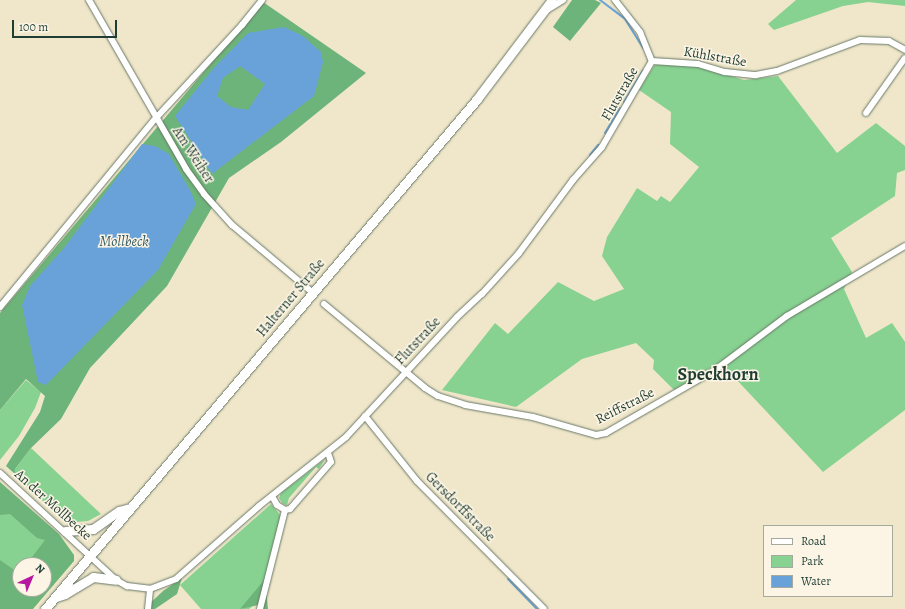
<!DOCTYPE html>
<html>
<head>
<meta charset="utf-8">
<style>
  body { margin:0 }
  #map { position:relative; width:905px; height:609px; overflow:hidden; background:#f0e7ca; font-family:Alegreya,serif }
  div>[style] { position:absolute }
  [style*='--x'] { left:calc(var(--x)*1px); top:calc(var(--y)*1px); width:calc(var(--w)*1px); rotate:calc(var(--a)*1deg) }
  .green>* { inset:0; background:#87d290 }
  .forest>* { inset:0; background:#6db47a }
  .water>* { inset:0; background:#69a2d8 }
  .stream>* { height:2px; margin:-1px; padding:0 1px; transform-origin:1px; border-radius:1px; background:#69a2d8 }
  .roads { filter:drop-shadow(0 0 1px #687868) drop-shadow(0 0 1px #687868) }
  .street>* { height:6px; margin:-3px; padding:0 3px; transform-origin:3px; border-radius:3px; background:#fff }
  .secondary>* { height:9px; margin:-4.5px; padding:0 4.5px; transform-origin:4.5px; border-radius:4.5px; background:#fff }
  span { translate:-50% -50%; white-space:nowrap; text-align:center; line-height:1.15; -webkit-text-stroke:3px #fcf5e5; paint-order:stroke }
  .street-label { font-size:14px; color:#1f3d34 }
  .water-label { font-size:15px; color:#355b65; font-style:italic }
  .district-label { font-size:18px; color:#1f3d34; font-weight:700 }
  .legend { position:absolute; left:763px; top:525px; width:130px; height:72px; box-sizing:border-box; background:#fcf5e5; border:1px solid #a4ab9e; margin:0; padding:5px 7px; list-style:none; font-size:12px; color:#1f3d34 }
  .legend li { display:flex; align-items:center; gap:8px; height:20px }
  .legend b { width:20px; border:1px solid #a4ab9e }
  .north { position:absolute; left:12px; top:557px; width:40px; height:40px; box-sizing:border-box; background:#fcf5e5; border:1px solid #a4ab9e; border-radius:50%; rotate:44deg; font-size:11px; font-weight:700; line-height:16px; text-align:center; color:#1f3d34 }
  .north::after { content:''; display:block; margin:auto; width:14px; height:18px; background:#b5179e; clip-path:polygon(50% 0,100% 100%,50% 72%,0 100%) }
  .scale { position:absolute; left:12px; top:20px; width:105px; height:18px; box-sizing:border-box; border:2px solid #1f3d34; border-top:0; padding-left:5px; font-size:12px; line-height:14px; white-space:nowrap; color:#1f3d34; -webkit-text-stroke:3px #fcf5e5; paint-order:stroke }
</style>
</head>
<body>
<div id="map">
  <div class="green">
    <i style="clip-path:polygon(796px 0,905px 0,905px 6px,868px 2px,843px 6px,774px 30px,768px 24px)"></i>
    <i style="clip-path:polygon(658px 64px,702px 67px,744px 80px,778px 76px,837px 153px,876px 123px,905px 146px,905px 170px,897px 173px,895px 196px,831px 238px,852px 272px,844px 289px,866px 338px,892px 323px,905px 342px,905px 410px,823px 472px,720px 362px,674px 390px,653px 369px,654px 360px,636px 343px,582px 359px,516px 407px,442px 390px,495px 323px,508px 334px,558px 282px,594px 301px,624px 289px,602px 256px,607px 237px,637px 188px,657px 201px,661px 196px,670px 202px,699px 167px,670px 144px,671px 112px,639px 90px,654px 66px)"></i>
    <i style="clip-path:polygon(26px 380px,41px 392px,35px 408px,19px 436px,0 460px,0 410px)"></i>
    <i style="clip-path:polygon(31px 448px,101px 514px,88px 521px,76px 522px,64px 518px,49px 507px,16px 475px,15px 469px)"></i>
    <i style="clip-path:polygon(325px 459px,319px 469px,316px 467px,289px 498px,287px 505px,283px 504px,279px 498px,281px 493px)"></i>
    <i style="clip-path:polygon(0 485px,48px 528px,44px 565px,20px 565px,20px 589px,0 609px)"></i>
    <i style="clip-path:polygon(271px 504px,282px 517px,261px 599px,249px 609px,201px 609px,180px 585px)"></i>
  </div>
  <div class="forest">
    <i style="clip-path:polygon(572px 0,595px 0,601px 3px,570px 41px,553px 27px)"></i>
    <i style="clip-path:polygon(263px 2px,366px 73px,281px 142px,229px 178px,167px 286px,90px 368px,61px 419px,31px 448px,15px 469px,16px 475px,6px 466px,40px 412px,45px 396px,26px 379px,0 410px,0 313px)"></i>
    <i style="clip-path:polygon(0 482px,59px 534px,74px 555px,74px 561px,33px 609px,0 609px,0 560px,20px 574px,20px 589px,44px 589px,44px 565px,26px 565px,45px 540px,37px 538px,10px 514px,0 515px)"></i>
    <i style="clip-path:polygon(182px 578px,177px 594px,155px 609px,144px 609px,163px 591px)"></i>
    <i style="clip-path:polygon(265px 579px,268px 609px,257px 609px,258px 605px,240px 609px)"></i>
  </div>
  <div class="water">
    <i style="clip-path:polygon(evenodd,284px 27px,303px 36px,321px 52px,323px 62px,314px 96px,212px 174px,175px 116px,212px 70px,248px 33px,284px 27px,240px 66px,265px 84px,248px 110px,231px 107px,217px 96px,223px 78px,240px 66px)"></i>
    <i style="clip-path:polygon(142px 144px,155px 146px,169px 154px,191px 192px,196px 204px,158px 270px,46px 385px,38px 382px,22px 305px,30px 286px,64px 248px)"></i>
  </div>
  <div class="stream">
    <i style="--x:600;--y:0;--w:31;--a:37"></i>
    <i style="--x:625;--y:19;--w:34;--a:58"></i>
    <i style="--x:624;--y:102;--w:37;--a:-59"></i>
    <i style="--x:605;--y:133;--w:29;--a:-59"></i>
    <i style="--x:590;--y:155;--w:13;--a:-51"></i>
    <i style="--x:508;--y:579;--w:42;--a:46"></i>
  </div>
  <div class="roads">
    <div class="street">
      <i style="--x:89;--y:0;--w:195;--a:60.1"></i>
      <i style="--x:186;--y:169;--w:31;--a:54"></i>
      <i style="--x:204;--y:194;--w:42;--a:47.9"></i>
      <i style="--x:232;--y:225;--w:106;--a:40"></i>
      <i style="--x:615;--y:0;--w:41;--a:52"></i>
      <i style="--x:640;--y:32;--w:31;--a:68"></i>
      <i style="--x:652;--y:61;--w:46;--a:3.7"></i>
      <i style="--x:698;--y:64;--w:28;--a:17"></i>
      <i style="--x:725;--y:72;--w:31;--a:6"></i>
      <i style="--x:756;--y:75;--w:21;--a:-11"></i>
      <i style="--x:777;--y:71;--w:89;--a:-20.5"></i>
      <i style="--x:860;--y:40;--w:29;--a:2"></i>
      <i style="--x:889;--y:41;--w:18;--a:29"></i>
      <i style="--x:547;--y:10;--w:19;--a:-32"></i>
      <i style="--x:866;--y:113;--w:67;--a:-54.7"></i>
      <i style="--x:324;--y:304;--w:131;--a:39.7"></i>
      <i style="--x:425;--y:388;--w:15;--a:32"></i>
      <i style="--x:438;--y:396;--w:28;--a:18"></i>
      <i style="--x:465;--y:405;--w:69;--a:10"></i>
      <i style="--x:533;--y:417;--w:66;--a:15.9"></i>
      <i style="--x:596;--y:435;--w:10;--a:-11"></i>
      <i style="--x:606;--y:433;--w:126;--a:-30"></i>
      <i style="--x:715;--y:370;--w:90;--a:-36.9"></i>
      <i style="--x:787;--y:316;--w:137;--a:-30.7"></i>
      <i style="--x:0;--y:307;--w:245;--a:-50.5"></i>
      <i style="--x:156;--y:118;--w:127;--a:-47.2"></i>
      <i style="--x:242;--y:25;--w:32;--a:-51"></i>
      <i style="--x:365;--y:416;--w:83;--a:51.3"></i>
      <i style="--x:417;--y:481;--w:180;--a:45.2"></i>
      <i style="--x:0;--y:473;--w:158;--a:42.7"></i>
      <i style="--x:116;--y:580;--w:13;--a:29"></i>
      <i style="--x:127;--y:586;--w:23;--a:7"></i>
      <i style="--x:150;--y:589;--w:28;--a:-21"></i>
      <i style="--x:176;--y:579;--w:111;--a:-41.3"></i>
      <i style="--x:259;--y:506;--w:111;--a:-38.4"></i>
      <i style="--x:346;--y:437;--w:163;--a:-47.2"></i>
      <i style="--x:457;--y:317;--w:34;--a:-43"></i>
      <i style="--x:482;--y:294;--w:55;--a:-47.9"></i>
      <i style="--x:519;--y:253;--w:91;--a:-53.5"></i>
      <i style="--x:573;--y:180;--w:44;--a:-48.7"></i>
      <i style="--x:602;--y:147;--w:99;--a:-59.8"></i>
      <i style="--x:272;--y:496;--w:10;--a:61"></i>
      <i style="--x:277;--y:505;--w:9;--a:32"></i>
      <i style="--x:285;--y:510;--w:5;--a:-11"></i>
      <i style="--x:290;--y:509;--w:62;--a:-48.9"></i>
      <i style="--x:331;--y:462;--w:9;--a:-108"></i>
      <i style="--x:148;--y:609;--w:20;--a:-84"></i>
      <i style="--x:260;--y:609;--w:102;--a:-75.8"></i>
    </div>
    <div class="secondary">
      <i style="--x:65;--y:531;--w:28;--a:-4"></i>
      <i style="--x:93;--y:529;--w:32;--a:-35"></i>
      <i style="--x:119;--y:511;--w:11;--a:-15"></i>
      <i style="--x:56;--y:597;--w:9;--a:-18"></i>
      <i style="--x:65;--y:594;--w:33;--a:-31"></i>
      <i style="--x:93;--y:577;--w:23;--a:7"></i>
      <i style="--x:45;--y:609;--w:668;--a:-49.73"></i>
      <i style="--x:477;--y:99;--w:124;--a:-52.9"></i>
    </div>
  </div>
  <div class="street-label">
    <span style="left:715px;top:57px;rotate:10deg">Kühlstraße</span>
    <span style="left:620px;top:94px;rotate:-60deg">Flutstraße</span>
    <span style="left:193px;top:155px;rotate:57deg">Am Weiher</span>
    <span style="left:291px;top:298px;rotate:-50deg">Halterner Straße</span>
    <span style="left:418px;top:341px;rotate:-47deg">Flutstraße</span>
    <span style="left:625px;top:406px;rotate:-27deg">Reiffstraße</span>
    <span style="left:53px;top:505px;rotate:42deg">An der Mollbecke</span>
    <span style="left:460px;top:507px;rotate:45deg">Gersdorffstraße</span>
  </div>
  <div class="water-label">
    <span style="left:124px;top:242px">Mollbeck</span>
  </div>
  <div class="district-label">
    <span style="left:718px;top:374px">Speckhorn</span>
  </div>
  <ul class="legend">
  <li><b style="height:5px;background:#fff"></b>Road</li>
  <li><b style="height:11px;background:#87d290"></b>Park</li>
  <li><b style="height:11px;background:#69a2d8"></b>Water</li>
  </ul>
  <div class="north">N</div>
  <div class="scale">100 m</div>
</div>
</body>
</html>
